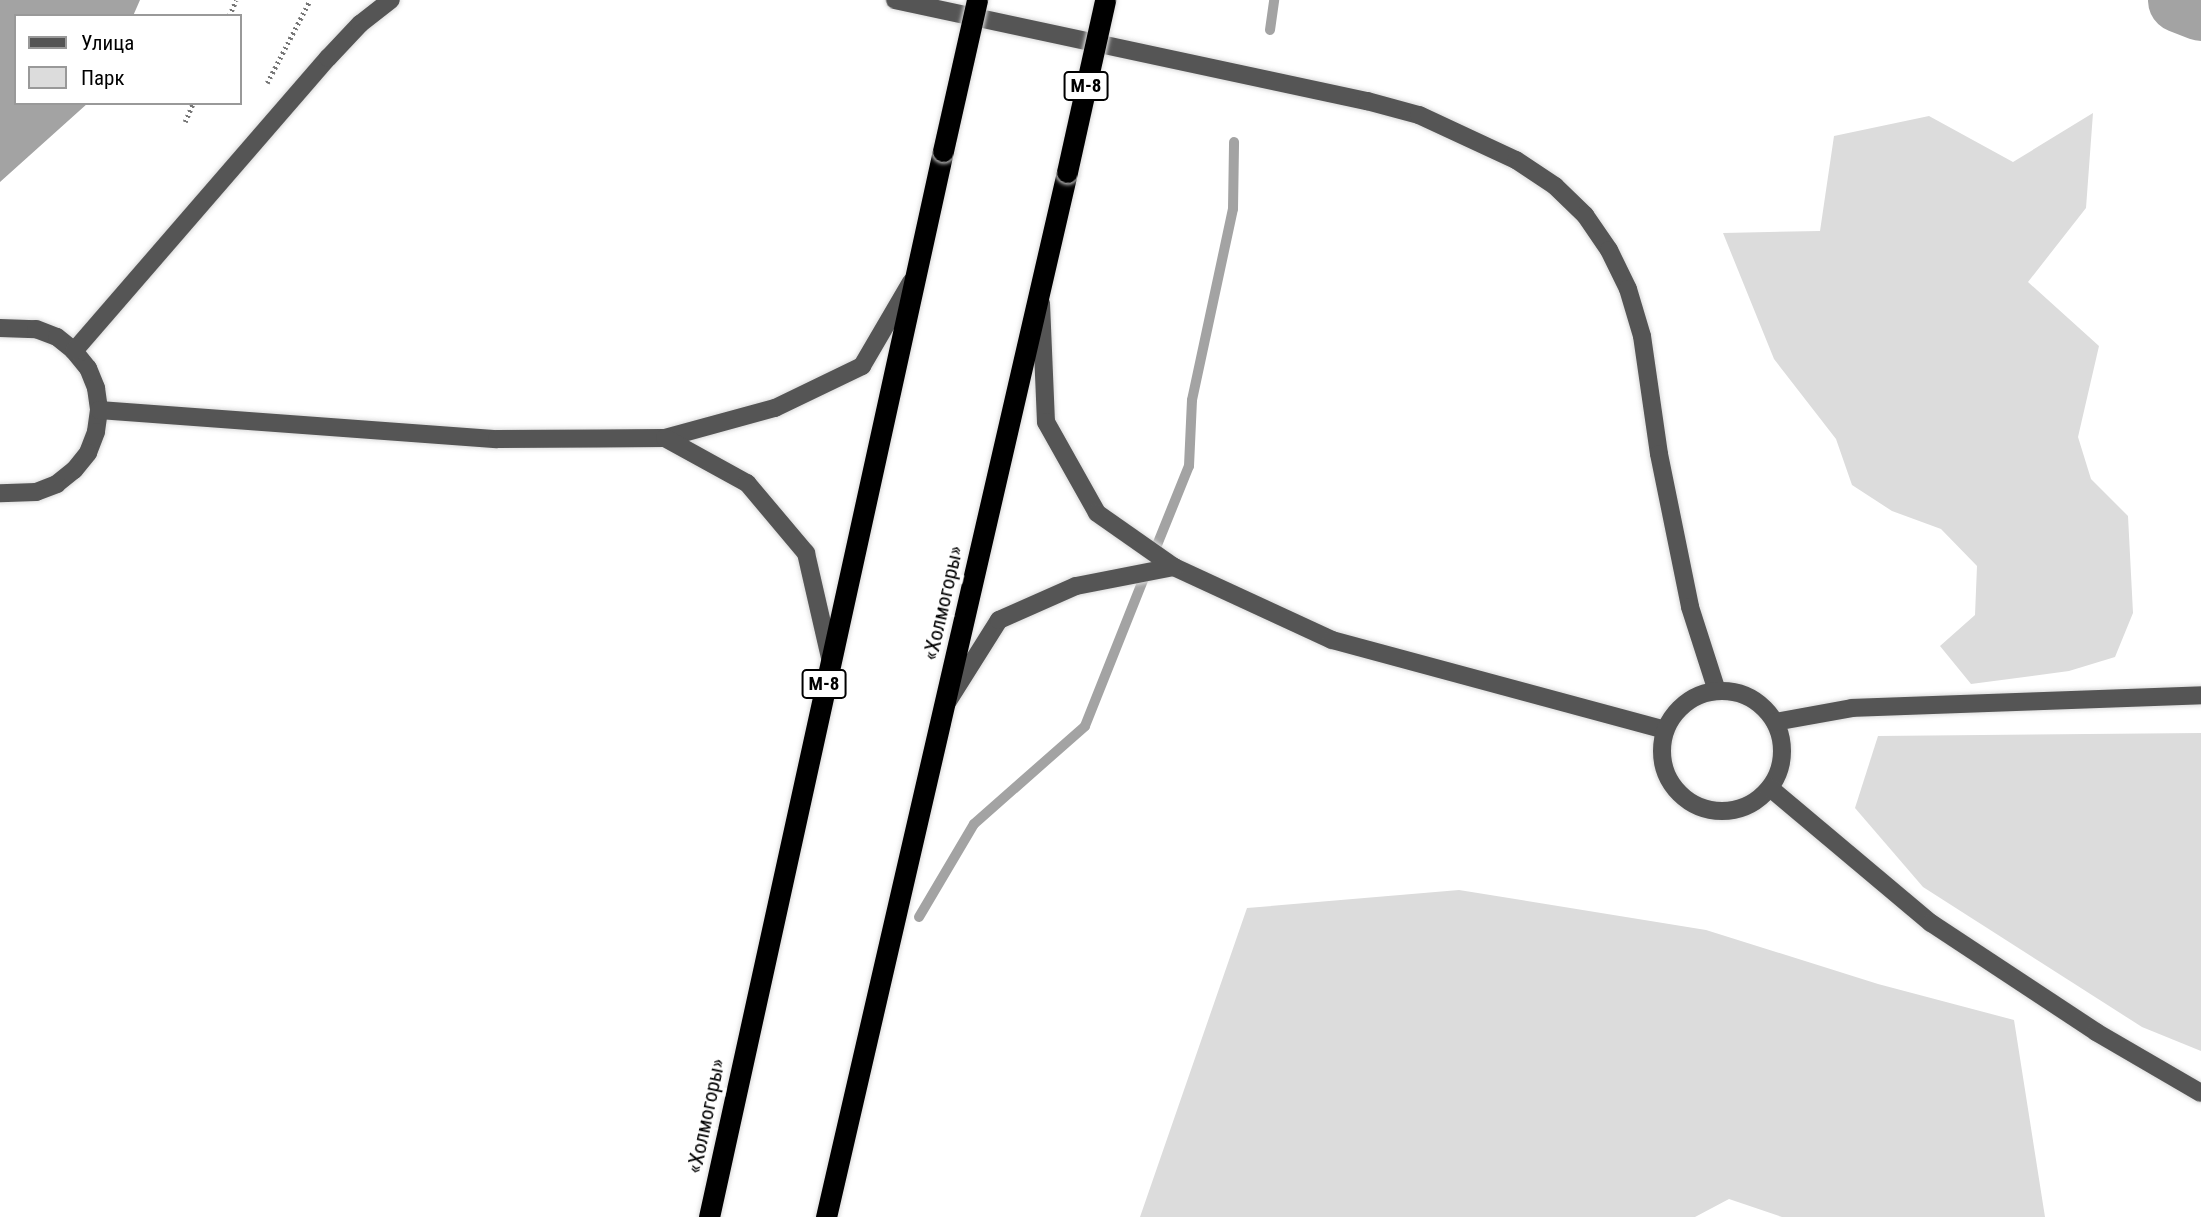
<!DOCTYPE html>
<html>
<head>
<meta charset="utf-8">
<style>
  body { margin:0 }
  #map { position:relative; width:2201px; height:1217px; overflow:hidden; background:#fff; font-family:"Roboto Condensed",sans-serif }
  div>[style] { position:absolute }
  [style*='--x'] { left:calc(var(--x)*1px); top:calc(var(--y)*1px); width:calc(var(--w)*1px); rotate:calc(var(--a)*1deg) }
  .green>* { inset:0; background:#dcdcdc }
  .water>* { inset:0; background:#a3a3a3 }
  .stream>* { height:10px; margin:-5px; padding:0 5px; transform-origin:5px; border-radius:5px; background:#a3a3a3 }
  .river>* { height:65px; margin:-32.5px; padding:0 32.5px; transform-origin:32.5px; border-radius:32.5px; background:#a3a3a3 }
  .path>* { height:4.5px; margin-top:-2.25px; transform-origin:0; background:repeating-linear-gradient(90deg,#777 0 2px,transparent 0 5.5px) }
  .roads { filter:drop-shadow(0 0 2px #dbdbdb) drop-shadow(0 0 2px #dbdbdb) }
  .minor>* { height:18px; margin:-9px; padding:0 9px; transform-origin:9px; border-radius:9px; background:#555 }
  .minor>.ring { margin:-9px; padding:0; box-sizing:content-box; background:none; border:18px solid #555; border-radius:50% }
  .highway>* { height:21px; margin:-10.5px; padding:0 10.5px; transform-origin:10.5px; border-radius:10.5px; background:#000 }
  .bridges { filter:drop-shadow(0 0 2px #dbdbdb) drop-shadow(0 0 2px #dbdbdb) }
  .highway-bridge>* { height:21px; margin:-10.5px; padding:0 10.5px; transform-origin:10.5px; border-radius:10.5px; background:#000 }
  span { translate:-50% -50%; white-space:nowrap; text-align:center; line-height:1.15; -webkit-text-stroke:7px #fff; paint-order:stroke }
  .shield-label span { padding:2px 5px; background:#fff; border:2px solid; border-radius:5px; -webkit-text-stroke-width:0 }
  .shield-label { font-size:19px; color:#000; font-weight:700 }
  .street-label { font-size:21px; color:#000 }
  .legend { position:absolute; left:14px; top:14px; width:228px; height:91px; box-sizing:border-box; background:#fff; border:2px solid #999; margin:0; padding:9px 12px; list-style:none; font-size:21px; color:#000 }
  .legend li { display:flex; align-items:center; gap:14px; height:35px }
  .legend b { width:35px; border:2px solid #999 }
</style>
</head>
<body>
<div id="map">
  <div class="green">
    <i style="clip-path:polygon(2093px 113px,2086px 208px,2028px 282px,2099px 346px,2078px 437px,2091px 479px,2128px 516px,2133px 613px,2115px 657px,2069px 671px,1971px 684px,1940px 646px,1975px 615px,1977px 566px,1941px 529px,1892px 511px,1852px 485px,1836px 439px,1774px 359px,1723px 233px,1820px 231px,1834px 136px,1929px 116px,2013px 162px)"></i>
    <i style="clip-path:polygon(2201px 733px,2201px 1051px,2142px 1027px,1923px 887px,1855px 808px,1878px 736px)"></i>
    <i style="clip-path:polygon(1459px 890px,1706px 930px,1878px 984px,2014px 1020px,2045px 1217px,1782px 1217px,1729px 1199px,1695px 1217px,1140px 1217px,1247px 908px)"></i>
  </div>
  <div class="water">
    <i style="clip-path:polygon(0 0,140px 0,133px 16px,16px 16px,16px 103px,88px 103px,0 182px)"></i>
  </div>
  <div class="stream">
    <i style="--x:1270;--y:30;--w:30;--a:-82"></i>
    <i style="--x:1153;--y:555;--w:96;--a:-68"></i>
    <i style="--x:1189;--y:466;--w:66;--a:-87.4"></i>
    <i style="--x:1192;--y:400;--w:195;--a:-77.9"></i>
    <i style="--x:1233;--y:209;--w:67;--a:-89.1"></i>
    <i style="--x:919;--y:917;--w:108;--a:-59.4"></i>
    <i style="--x:974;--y:824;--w:148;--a:-41.4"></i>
    <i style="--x:1085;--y:726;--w:168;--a:-68.3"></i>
  </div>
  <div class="river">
    <i style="--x:2180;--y:0;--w:22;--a:21"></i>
  </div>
  <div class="path">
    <i style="--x:229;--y:16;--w:17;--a:-66"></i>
    <i style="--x:267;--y:83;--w:93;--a:-62.6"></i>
    <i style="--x:185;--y:122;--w:21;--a:-67"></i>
  </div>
  <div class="roads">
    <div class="minor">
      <i style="--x:895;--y:0;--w:483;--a:12.1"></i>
      <i style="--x:1367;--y:101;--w:54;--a:15.1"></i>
      <i style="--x:1419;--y:115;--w:107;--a:24.9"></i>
      <i style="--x:1516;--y:160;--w:47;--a:33.7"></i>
      <i style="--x:1555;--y:186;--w:42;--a:44"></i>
      <i style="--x:1585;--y:215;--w:42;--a:55.6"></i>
      <i style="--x:1609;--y:250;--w:43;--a:64"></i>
      <i style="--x:1628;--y:289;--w:49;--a:73.4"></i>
      <i style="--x:1642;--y:336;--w:119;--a:81.8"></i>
      <i style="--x:1659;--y:454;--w:156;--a:78.5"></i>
      <i style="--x:1690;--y:607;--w:88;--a:72.2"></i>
      <i style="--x:1041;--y:303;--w:119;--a:87.6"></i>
      <i style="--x:1046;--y:422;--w:104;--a:60.7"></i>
      <i style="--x:1097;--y:513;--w:94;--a:35"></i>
      <i style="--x:1174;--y:567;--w:174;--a:24.8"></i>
      <i style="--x:1332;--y:640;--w:345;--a:15.1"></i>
      <i style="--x:0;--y:328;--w:36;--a:2"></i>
      <i style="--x:36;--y:329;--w:22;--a:21"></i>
      <i style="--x:57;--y:337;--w:22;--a:39"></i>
      <i style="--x:74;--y:351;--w:22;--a:51"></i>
      <i style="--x:88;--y:368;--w:22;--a:68"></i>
      <i style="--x:96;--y:388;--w:22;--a:82"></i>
      <i style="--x:99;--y:410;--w:22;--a:98"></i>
      <i style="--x:96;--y:432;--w:22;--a:111"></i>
      <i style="--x:88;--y:453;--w:22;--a:129"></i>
      <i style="--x:74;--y:470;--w:22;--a:141"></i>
      <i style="--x:57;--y:484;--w:22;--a:159"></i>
      <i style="--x:36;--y:492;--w:36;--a:178"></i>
      <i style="--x:74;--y:351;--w:388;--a:-49.1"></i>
      <i style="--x:328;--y:58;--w:47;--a:-46.7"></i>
      <i style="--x:360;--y:24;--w:39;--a:-38"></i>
      <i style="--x:99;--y:410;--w:399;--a:4.2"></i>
      <i style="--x:497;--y:439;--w:168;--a:-0.3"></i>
      <i style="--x:665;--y:438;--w:114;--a:-15.3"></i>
      <i style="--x:775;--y:408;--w:97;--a:-25.8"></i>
      <i style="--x:862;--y:366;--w:97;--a:-59.7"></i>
      <i style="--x:665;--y:438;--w:94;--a:28.8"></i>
      <i style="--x:747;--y:483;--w:92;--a:49.9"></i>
      <i style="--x:806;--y:553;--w:108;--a:77.1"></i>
      <i class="ring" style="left:1662px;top:691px;width:102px;height:102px"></i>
      <i style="--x:948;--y:701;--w:96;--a:-57.8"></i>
      <i style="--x:999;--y:620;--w:84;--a:-23.8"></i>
      <i style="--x:1076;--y:586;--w:100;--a:-11"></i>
      <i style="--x:1775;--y:722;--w:78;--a:-10.3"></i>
      <i style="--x:1852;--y:708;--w:349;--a:-2.1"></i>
      <i style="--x:1770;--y:788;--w:210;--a:40"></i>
      <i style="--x:1931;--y:923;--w:198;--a:33.4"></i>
      <i style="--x:2096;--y:1032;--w:121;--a:30.2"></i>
    </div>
    <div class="highway">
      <i style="--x:709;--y:1217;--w:1091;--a:-77.62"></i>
      <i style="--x:826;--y:1217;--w:1072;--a:-77.01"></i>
    </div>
  </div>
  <div class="bridges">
    <div class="highway-bridge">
      <i style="--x:943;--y:151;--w:155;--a:-77.3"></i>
      <i style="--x:1067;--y:172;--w:176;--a:-77.5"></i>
    </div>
  </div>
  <div class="shield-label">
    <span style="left:1086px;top:86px">М-8</span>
    <span style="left:824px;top:684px">М-8</span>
  </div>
  <div class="street-label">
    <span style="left:943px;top:603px;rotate:-77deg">«Холмогоры»</span>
    <span style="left:706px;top:1116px;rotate:-78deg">«Холмогоры»</span>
  </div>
  <ul class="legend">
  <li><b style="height:9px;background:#555"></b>Улица</li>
  <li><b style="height:19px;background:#dcdcdc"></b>Парк</li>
  </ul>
</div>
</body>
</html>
